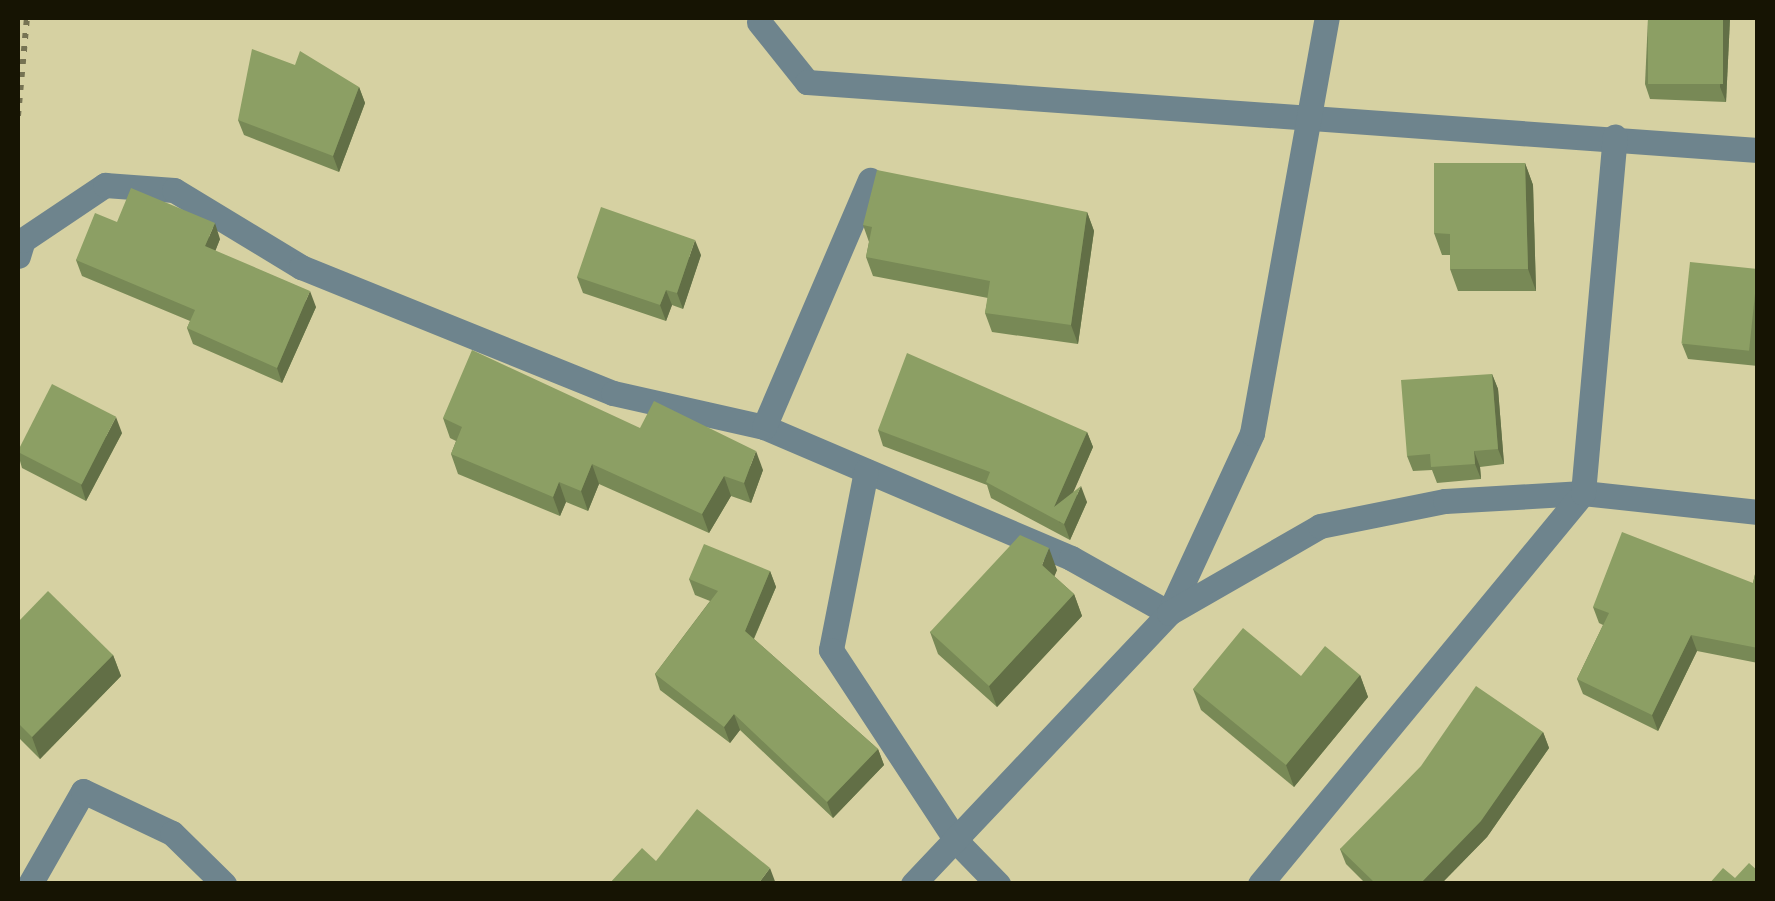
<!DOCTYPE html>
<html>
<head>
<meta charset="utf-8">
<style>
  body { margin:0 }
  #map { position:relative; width:1775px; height:901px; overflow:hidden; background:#d6d1a2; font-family:"Fira Sans Condensed",sans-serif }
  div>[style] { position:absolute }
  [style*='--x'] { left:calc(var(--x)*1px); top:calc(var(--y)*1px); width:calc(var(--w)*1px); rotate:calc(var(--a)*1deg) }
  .path>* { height:6px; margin-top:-3px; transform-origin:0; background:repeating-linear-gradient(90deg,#767353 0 5px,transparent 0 13px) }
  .minor>* { height:25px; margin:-12.5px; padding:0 12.5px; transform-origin:12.5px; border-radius:12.5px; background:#6e848d }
  .wall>* { inset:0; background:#788956 }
  .shaded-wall>* { inset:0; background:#626f46 }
  .building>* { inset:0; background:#8c9f64; transform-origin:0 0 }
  span { translate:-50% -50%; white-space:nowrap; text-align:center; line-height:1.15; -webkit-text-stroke:10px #e3deae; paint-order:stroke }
  .frame { position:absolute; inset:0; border:20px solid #161403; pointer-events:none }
</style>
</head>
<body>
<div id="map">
  <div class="path">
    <i style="--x:18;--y:116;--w:98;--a:-84.8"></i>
  </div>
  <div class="minor">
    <i style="--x:759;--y:22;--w:77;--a:51.3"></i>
    <i style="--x:807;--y:82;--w:953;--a:4.09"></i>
    <i style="--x:18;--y:256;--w:17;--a:-73"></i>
    <i style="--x:23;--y:240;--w:99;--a:-33.9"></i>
    <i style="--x:105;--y:185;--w:69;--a:4.1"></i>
    <i style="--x:174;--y:190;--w:149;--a:31.2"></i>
    <i style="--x:301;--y:267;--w:336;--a:22"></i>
    <i style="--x:613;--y:393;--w:155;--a:12.7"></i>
    <i style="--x:764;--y:427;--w:334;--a:23.1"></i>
    <i style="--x:1071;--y:558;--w:112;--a:29.3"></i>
    <i style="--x:1169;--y:613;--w:198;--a:-65.2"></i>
    <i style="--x:1252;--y:433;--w:422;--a:-79.8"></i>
    <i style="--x:764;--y:427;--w:269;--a:-66.8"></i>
    <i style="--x:866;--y:471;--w:182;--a:101.1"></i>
    <i style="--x:831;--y:650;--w:230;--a:56.7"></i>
    <i style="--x:957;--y:842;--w:59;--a:45.7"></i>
    <i style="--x:30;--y:884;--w:107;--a:-60.3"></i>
    <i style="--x:83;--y:791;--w:98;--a:25.3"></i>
    <i style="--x:172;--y:833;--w:73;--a:44.4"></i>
    <i style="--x:913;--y:884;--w:373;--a:-46.6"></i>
    <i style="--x:1169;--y:613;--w:174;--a:-29.9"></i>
    <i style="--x:1320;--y:526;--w:127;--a:-11.3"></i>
    <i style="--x:1445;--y:501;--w:138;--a:-3.3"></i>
    <i style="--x:1583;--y:493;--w:176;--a:6.2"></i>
    <i style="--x:1260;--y:884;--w:507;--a:-50.44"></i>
    <i style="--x:1583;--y:493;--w:358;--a:-84.9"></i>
  </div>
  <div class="wall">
    <i style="clip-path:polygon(1648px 18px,1730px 18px,1726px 102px,1650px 99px,1645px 84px)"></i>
    <i style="clip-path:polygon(359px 87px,365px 103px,339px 172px,244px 135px,238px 120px)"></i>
    <i style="clip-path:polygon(1525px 163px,1533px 185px,1536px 291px,1458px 291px,1450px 269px,1450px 255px,1442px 255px,1434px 233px)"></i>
    <i style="clip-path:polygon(1087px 212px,1094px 231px,1078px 344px,992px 332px,985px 313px,988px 298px,873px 276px,866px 257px,869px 242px,863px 225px)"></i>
    <i style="clip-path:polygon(117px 222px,220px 239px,215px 251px,316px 307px,282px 383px,193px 344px,187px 328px,190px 321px,82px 276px,76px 260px)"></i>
    <i style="clip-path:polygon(701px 255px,683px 309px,672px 305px,666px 321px,583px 293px,577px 277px)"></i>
    <i style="clip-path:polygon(1758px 269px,1758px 366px,1688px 359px,1682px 344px)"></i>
    <i style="clip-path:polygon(1492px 374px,1498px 389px,1504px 464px,1480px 467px,1481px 479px,1437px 483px,1432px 470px,1413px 471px,1407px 456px)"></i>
    <i style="clip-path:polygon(443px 418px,640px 428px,763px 470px,751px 503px,731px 496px,709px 533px,599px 484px,588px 511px,566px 502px,560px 516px,458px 474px,451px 454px,456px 441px,450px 438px)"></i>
    <i style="clip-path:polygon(878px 430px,1087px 432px,1093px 447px,1073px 492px,1087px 502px,1070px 540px,991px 498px,987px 485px,883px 446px)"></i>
    <i style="clip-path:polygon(122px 433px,86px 501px,22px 468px,18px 454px,18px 452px)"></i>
    <i style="clip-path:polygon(1758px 561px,1758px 663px,1697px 651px,1658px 731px,1583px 694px,1577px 679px,1603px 625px,1599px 623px,1593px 607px,1753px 583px)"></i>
    <i style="clip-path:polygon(1057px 570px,1054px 576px,1074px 594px,1082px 616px,997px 707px,938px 654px,930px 632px)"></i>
    <i style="clip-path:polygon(770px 571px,776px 587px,754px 639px,878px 749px,884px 765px,833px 818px,740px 730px,730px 743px,660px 690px,655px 674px,710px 601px,695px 595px,689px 579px)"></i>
    <i style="clip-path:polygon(18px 622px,113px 655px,121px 676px,40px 759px,18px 737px)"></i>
    <i style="clip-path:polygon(1360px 675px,1368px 697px,1294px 787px,1201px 710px,1193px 689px)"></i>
    <i style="clip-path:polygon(1543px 732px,1549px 748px,1487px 837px,1441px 884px,1366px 884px,1346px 864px,1340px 849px)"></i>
  </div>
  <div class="shaded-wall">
    <i style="clip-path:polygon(1723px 18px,1730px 18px,1726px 102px,1720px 87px)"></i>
    <i style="clip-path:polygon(359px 87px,365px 103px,339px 172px,333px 156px)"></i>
    <i style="clip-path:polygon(1525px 163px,1533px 185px,1536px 291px,1528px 269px)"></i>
    <i style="clip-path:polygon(1087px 212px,1094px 231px,1078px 344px,1071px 325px)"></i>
    <i style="clip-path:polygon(215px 223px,220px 239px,211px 262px,205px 246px)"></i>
    <i style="clip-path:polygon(695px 240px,701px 255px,683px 309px,677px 293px)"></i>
    <i style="clip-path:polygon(666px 290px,672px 305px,666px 321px,660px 305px)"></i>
    <i style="clip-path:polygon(310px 291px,316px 307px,282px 383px,277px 368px)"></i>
    <i style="clip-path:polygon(1492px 374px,1498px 389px,1504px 464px,1498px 449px)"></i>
    <i style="clip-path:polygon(116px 417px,122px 433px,86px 501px,81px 485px)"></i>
    <i style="clip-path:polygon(1087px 432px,1093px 447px,1060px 523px,1054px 507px)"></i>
    <i style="clip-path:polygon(756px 451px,763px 470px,751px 503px,744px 483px)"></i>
    <i style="clip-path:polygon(1474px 451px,1480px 467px,1481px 479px,1475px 464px)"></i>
    <i style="clip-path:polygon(592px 464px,599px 484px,588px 511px,581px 491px)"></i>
    <i style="clip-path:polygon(724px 476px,731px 496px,709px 533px,702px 514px)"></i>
    <i style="clip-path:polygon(559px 482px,566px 502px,560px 516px,553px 497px)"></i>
    <i style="clip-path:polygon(1081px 486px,1087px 502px,1070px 540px,1064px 524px)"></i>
    <i style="clip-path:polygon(1049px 548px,1057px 570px,1050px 587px,1042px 565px)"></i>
    <i style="clip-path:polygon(770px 571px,776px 587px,750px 647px,745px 631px)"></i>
    <i style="clip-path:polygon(1074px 594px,1082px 616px,997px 707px,989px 686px)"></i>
    <i style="clip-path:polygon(1691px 635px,1697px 651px,1658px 731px,1652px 715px)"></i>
    <i style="clip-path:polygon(113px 655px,121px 676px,40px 759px,32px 737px)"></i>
    <i style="clip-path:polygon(1360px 675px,1368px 697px,1294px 787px,1286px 765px)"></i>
    <i style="clip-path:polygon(734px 714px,740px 730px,730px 743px,724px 727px)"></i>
    <i style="clip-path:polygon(1543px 732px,1549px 748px,1487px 837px,1441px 884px,1420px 884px)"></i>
    <i style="clip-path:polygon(878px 749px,884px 765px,833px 818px,827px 802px)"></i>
    <i style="clip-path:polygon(770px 868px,776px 884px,758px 884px)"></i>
  </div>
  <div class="building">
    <i style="left:1648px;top:18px;width:75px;height:66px"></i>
    <i style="clip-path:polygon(252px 49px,295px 65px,300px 51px,359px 87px,333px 156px,238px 120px)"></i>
    <i style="clip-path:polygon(1434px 163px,1525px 163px,1528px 269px,1450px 269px,1450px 234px,1434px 233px)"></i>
    <i style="clip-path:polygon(877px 170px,1087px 212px,1071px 325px,985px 313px,990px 281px,866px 257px,872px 227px,863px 225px)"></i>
    <i style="clip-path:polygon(131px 188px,215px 223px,205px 246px,310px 291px,277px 368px,187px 328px,195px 310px,76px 260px,95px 213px,117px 222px)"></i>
    <i style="clip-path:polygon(601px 207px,695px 240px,677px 293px,666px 290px,660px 305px,577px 277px)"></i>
    <i style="left:1690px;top:262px;width:68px;height:82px;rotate:6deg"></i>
    <i style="clip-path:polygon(472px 350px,640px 428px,654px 401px,756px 451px,744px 483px,724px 476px,702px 514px,592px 464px,581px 491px,559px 482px,553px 497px,451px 454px,462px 427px,443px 418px)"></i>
    <i style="clip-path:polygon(907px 353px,1087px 432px,1054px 507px,1081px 486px,1064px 524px,986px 482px,990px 472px,878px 430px)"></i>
    <i style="clip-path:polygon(1492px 374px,1498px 449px,1474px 451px,1475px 464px,1431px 467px,1430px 454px,1407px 456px,1401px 380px)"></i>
    <i style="left:52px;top:384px;width:72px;height:76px;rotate:27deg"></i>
    <i style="clip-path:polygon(1622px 532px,1753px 583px,1758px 561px,1758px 648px,1691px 635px,1652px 715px,1577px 679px,1609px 613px,1593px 607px)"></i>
    <i style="clip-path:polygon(1020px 535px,1049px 548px,1042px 565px,1074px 594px,989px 686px,930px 632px)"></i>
    <i style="clip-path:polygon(704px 544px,770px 571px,745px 631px,878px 749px,827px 802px,734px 714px,724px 727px,655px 674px,718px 591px,689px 579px)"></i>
    <i style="clip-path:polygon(48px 591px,113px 655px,32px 737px,18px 723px,18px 622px)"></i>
    <i style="clip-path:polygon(1243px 628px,1301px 676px,1325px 646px,1360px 675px,1286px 765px,1193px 689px)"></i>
    <i style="clip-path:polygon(1476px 686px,1543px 732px,1481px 821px,1420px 884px,1376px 884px,1340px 849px,1421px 766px)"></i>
    <i style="clip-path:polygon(697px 809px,770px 868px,758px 884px,609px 884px,642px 848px,656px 861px)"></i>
    <i style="clip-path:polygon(1749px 863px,1758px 871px,1758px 884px,1709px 884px,1723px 868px,1735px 878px)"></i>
  </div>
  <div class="frame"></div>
</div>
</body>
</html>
